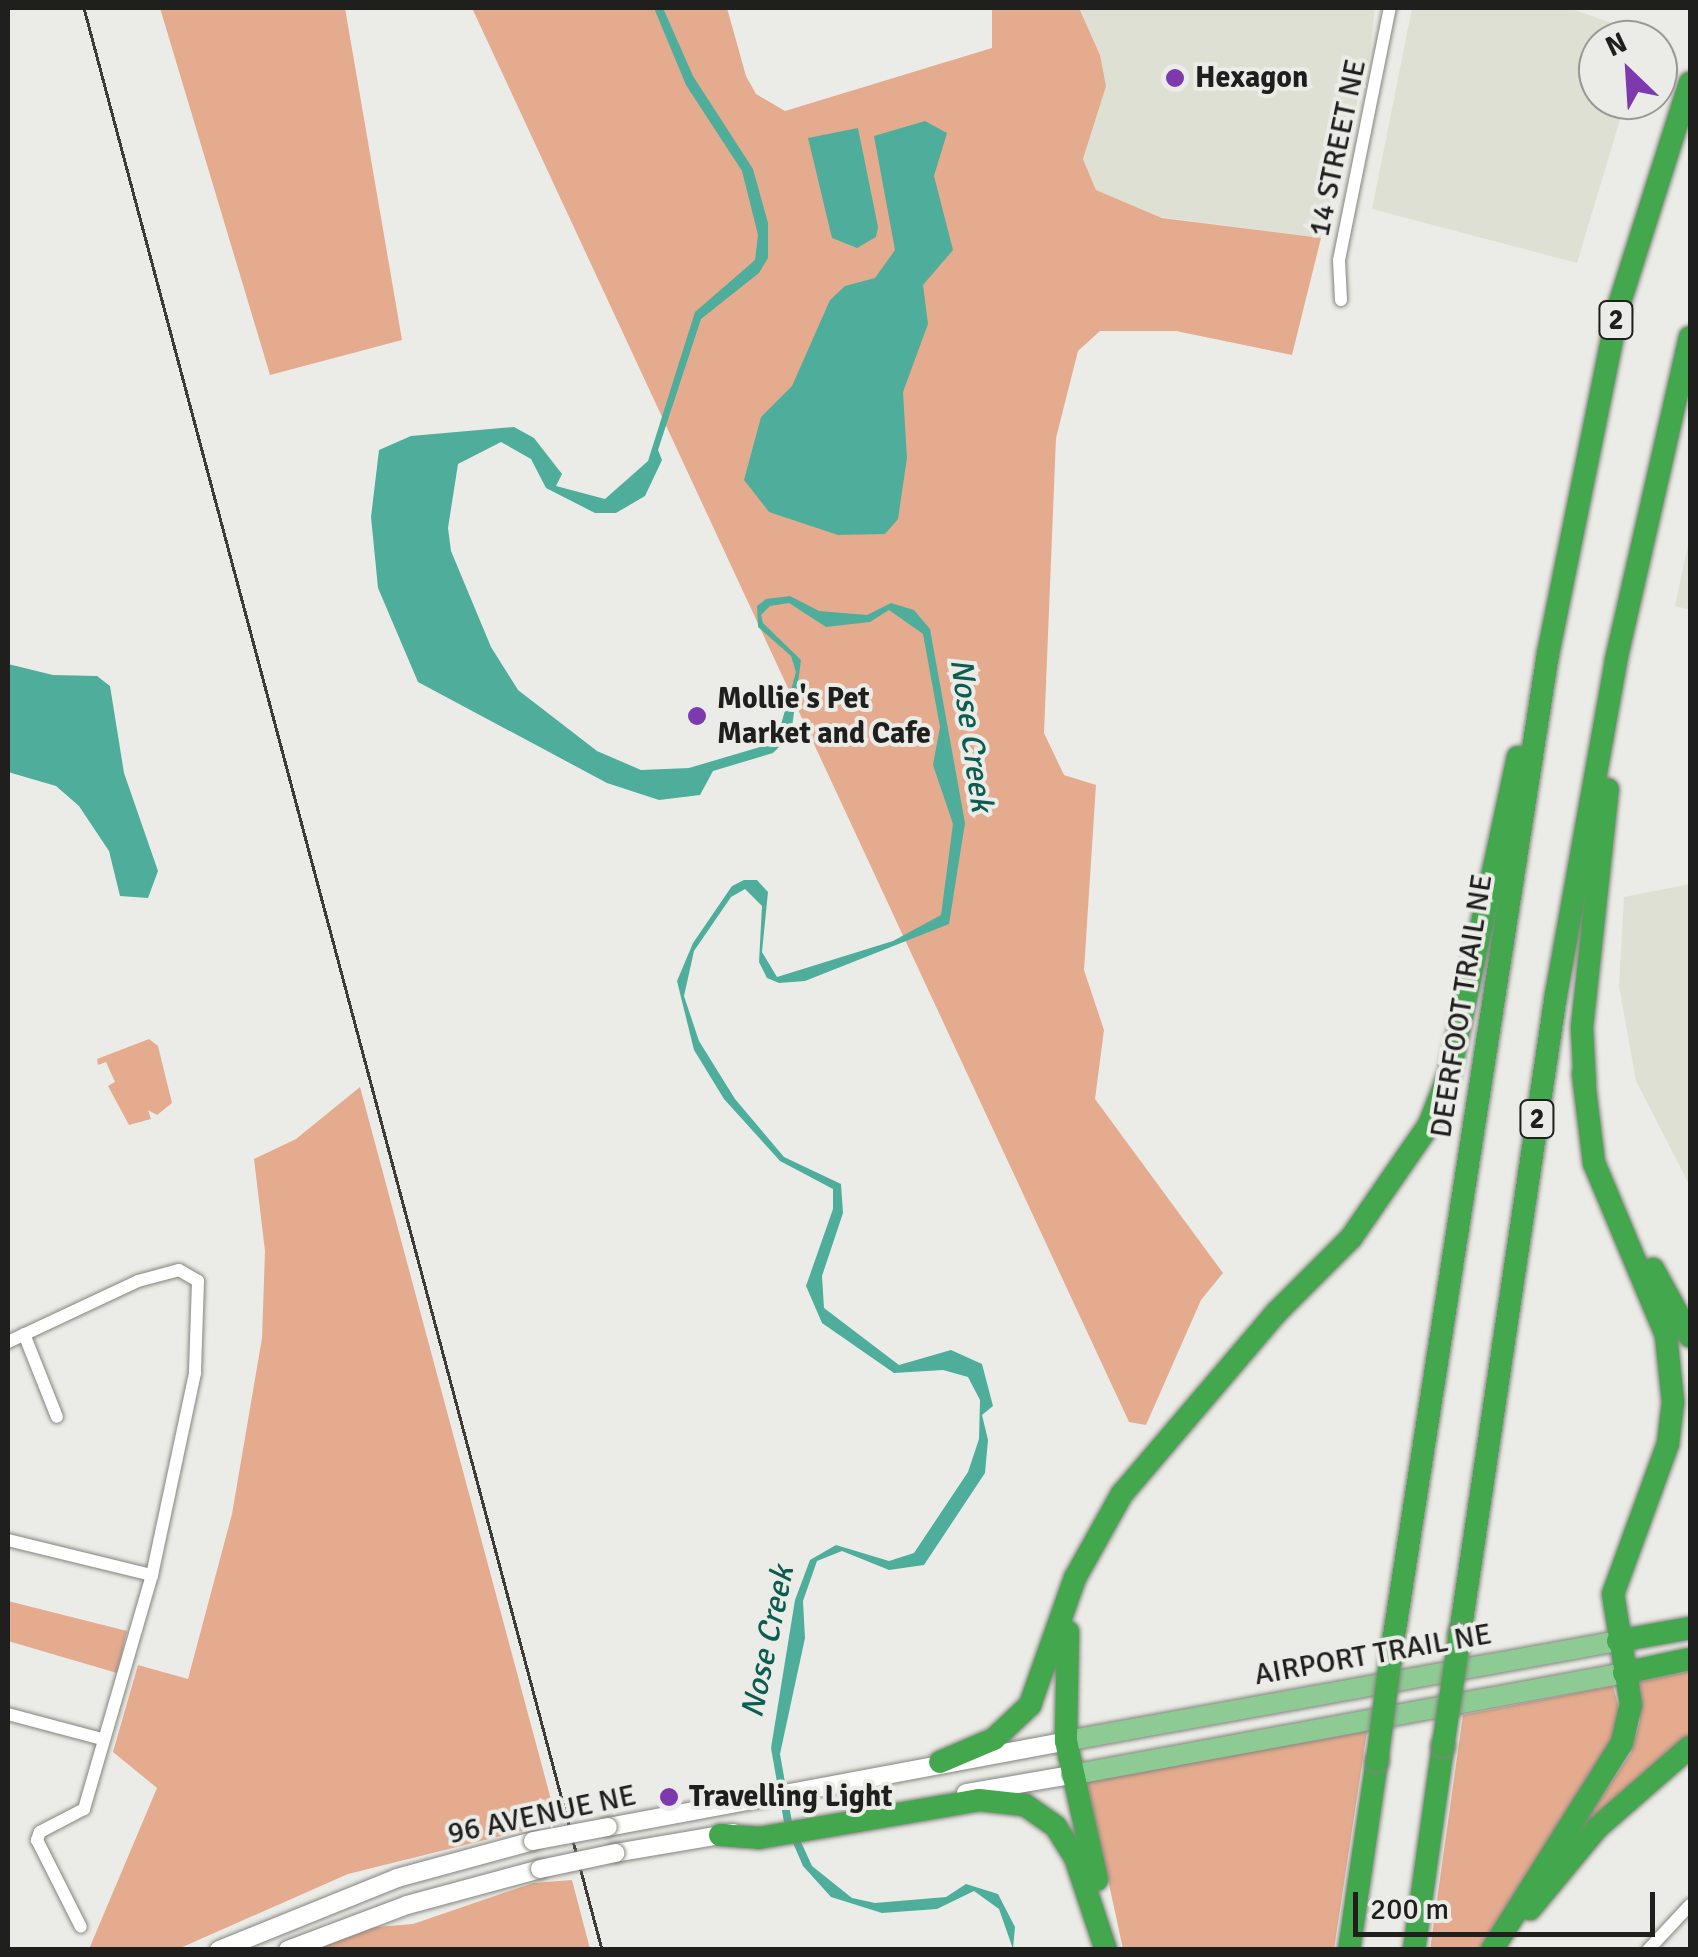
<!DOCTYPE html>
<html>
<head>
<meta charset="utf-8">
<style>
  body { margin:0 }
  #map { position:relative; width:1698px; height:1957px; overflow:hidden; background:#ebece7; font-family:Signika,sans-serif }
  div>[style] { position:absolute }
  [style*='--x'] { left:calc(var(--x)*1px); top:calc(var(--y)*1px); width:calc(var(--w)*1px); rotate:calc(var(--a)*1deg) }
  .built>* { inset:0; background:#dfe0d4 }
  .green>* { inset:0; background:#e5ab8f }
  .water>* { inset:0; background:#4eae9b }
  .roads { filter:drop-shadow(0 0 2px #83847f) drop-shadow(0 0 2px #83847f) }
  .street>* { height:12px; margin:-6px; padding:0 6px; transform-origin:6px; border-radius:6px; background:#fff }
  .secondary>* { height:18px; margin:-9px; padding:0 9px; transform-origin:9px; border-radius:9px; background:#fff }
  .primary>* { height:20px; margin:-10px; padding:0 10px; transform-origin:10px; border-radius:10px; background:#8ecb94 }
  .highway>* { height:22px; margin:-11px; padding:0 11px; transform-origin:11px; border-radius:11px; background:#43a84d }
  .rail>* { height:2.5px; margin:-1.25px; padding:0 1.25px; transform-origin:1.25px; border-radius:1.25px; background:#3c3c39 }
  .bridges { filter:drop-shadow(0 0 2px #83847f) drop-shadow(0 0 2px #83847f) }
  .secondary-bridge>* { height:18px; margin:-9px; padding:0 9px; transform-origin:9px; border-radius:9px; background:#fff }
  .highway-bridge>* { height:22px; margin:-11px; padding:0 11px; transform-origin:11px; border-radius:11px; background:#43a84d }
  .dots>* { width:28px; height:28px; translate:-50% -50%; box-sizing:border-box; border:5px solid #ebece7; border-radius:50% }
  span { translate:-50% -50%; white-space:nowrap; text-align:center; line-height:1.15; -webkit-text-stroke:8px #ebece7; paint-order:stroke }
  .shield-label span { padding:2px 8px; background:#ebece7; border:2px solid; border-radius:8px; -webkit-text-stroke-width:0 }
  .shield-label { font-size:28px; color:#1f1f1d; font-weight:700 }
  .poi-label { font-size:30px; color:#1f1f1d; font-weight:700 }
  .left { translate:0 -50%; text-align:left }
  .street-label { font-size:30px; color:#1f1f1d }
  .water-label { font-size:32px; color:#0b5d50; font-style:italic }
  .frame { position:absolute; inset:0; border:10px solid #1f1f1d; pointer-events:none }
  .north { position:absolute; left:1578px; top:20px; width:100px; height:100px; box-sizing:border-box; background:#ebece7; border:2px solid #999a96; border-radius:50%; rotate:335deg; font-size:28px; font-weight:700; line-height:40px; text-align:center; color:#1f1f1d }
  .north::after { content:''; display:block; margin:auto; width:35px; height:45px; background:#7d3aae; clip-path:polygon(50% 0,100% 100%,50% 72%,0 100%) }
  .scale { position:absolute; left:1353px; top:1892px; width:302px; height:45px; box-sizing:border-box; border:5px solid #1f1f1d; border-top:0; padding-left:12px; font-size:30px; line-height:35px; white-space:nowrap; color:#1f1f1d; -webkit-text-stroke:8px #ebece7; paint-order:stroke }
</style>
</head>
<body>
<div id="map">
  <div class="built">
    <i style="clip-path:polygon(1079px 8px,1375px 8px,1370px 53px,1321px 238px,1160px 217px,1096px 190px,1083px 159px,1105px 86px,1100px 55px)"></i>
    <i style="clip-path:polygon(1412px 8px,1569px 8px,1646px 35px,1644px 40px,1598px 40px,1598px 100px,1626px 100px,1577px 263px,1372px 209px)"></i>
    <i style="clip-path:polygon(1690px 535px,1690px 610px,1675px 606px)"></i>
    <i style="clip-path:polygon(1690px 884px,1690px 1186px,1636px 1081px,1619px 986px,1624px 897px)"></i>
  </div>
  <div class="green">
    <i style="clip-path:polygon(160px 8px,345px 8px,402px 340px,270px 375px)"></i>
    <i style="clip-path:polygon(472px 8px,727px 8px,746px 76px,756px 94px,785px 111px,992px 48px,992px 8px,1079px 8px,1100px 55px,1106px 86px,1083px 159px,1096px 190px,1162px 218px,1321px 238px,1292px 355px,1176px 331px,1100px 331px,1078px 351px,1056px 438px,1044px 733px,1064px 775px,1096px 785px,1084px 970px,1104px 1030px,1095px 1099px,1223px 1273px,1201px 1300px,1146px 1425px,1129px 1422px)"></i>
    <i style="clip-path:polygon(149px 1039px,158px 1046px,172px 1103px,157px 1115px,148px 1110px,151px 1119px,129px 1125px,108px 1086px,115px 1082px,106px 1062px,98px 1065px,97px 1059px)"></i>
    <i style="clip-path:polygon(360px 1087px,557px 1822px,348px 1874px,178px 1949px,89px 1949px,157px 1788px,113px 1752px,138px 1665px,188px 1679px,232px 1514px,262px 1338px,265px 1251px,254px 1159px,296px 1139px)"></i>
    <i style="clip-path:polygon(8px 1601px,127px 1631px,117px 1673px,8px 1641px)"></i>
    <i style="clip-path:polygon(1690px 1671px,1690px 1740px,1569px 1846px,1631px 1753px,1640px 1721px,1638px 1682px)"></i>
    <i style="clip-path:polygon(1613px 1686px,1619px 1709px,1614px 1735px,1481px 1949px,1430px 1950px,1463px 1715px)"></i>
    <i style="clip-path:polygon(1367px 1731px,1334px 1949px,1123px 1949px,1087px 1782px)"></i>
    <i style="clip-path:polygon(572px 1880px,590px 1949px,310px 1950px,364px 1928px,413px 1924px,533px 1883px)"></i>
  </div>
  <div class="water">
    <i style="clip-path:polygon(654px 8px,663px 8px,693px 76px,753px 169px,768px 223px,768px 258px,759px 273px,701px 319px,658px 450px,662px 460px,645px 496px,616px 513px,595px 513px,546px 488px,531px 459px,501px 442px,458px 464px,448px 528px,451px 551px,491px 647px,518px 690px,597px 751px,641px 770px,689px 768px,760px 747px,778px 735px,796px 672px,791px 656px,758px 627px,757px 606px,766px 599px,790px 596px,819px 611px,867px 615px,891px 603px,914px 610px,930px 629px,965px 823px,949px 924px,805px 981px,779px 983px,767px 978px,759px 962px,762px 906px,745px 889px,731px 897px,694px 951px,684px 996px,699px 1041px,735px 1099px,784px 1157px,841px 1184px,843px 1213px,822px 1276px,824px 1308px,899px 1365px,951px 1350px,982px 1364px,993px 1406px,982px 1415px,988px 1440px,985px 1473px,924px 1565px,889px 1570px,842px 1551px,817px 1561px,803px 1601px,805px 1638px,780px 1754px,792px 1822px,812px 1866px,852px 1898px,875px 1903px,946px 1897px,966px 1884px,998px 1894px,1015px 1927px,1013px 1949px,999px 1909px,974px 1891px,937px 1909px,882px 1913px,831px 1897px,803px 1866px,784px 1822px,771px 1748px,795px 1600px,810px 1560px,836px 1545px,889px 1561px,914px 1553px,968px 1472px,979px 1439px,980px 1400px,968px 1377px,943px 1370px,894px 1373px,822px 1323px,806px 1286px,833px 1209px,833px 1189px,780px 1161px,724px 1099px,694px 1050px,677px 981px,693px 943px,732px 886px,744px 880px,757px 880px,768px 892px,762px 952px,777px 977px,893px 941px,941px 915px,953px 824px,933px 765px,940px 727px,923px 634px,889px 610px,870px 622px,826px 627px,789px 603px,770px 606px,761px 615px,763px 623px,801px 660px,791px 735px,773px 753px,713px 771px,700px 795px,659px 800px,607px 783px,418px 682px,378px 588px,371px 517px,379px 450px,411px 436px,514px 427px,534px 438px,562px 474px,556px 486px,605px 499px,648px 461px,695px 312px,755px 260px,758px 235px,742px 171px,686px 85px)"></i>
    <i style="clip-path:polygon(925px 121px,947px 133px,934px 176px,953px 250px,923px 285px,928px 324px,903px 392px,907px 458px,898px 519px,885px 534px,838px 535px,769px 512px,744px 480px,761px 417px,792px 386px,830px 300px,845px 286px,875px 278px,895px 250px,874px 136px)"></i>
    <i style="clip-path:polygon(858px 128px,878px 227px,876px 237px,857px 248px,832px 238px,808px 138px)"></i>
    <i style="clip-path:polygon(8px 664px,53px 675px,97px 676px,110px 686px,124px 773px,158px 871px,148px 898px,120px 896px,109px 851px,79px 806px,56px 786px,8px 772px)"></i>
  </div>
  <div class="roads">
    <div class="street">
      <i style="--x:1341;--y:300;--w:40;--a:-92.9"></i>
      <i style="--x:1339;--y:260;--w:257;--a:-78.6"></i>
      <i style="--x:24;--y:1334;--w:89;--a:68.3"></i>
      <i style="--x:8;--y:1342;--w:144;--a:-25.1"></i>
      <i style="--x:138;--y:1281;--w:42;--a:-15"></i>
      <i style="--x:179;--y:1270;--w:22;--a:30"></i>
      <i style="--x:198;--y:1281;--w:92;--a:91.9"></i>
      <i style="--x:195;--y:1373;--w:207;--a:102"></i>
      <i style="--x:152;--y:1575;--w:244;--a:106.2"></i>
      <i style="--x:84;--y:1809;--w:50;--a:152.4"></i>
      <i style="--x:40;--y:1832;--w:9;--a:111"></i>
      <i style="--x:37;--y:1840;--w:97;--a:63.2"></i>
      <i style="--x:8;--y:1540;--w:148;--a:13.7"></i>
      <i style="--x:8;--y:1714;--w:97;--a:14.9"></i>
      <i style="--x:1648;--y:1950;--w:62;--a:-47"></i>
    </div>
    <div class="secondary">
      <i style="--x:966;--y:1793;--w:107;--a:-9.7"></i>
      <i style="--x:608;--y:1827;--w:466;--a:-10.6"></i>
      <i style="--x:615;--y:1853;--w:120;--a:-9.6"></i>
      <i style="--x:219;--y:1950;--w:192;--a:-22"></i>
      <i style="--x:397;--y:1878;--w:141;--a:-15.2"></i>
      <i style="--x:288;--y:1950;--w:127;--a:-20.7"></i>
      <i style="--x:407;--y:1905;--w:138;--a:-15.1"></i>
    </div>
    <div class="primary">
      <i style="--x:1066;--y:1741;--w:561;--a:-10.27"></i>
      <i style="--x:1071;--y:1775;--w:562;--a:-10.45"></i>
    </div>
    <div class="highway">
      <i style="--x:1585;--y:1085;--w:58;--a:-93"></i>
      <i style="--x:1582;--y:1027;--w:239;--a:-83.8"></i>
      <i style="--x:1653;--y:1269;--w:77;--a:61.1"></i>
      <i style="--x:1068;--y:1632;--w:109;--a:91.1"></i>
      <i style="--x:1066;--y:1741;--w:142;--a:77.4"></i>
      <i style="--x:1460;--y:1634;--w:646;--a:-81.46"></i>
      <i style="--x:1556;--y:995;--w:340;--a:-79.8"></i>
      <i style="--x:1616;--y:660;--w:331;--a:-77.1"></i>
      <i style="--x:1618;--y:1641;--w:73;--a:-10.2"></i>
      <i style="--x:1391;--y:1655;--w:1013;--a:-81.09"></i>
      <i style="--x:1548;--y:654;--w:356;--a:-78.5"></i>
      <i style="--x:1619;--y:305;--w:233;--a:-72.3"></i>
      <i style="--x:1624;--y:1673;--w:67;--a:-12"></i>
      <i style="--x:940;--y:1762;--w:59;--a:-23.1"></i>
      <i style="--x:994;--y:1739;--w:50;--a:-43.4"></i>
      <i style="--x:1030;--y:1705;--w:135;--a:-70.5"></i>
      <i style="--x:1075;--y:1578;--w:96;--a:-60.8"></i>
      <i style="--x:1122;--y:1494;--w:238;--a:-49.6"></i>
      <i style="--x:1276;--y:1313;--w:106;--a:-45"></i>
      <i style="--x:1351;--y:1238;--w:137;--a:-55.4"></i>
      <i style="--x:1429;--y:1125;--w:58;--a:-68.7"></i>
      <i style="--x:1450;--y:1071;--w:321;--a:-77.8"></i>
      <i style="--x:720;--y:1835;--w:39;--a:4"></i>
      <i style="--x:759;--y:1838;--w:223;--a:-9.8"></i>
      <i style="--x:979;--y:1800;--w:46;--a:6.2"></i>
      <i style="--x:1025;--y:1805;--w:38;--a:35"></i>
      <i style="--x:1056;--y:1827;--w:36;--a:58"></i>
      <i style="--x:1075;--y:1857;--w:98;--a:71.6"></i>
      <i style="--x:1530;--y:1909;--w:105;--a:-50.4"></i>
      <i style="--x:1597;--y:1828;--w:123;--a:-41.1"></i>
      <i style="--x:1349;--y:1950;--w:191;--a:-81.6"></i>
      <i style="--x:1414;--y:1950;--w:206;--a:-81.9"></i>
      <i style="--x:1492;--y:1950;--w:244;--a:-57.9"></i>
      <i style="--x:1622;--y:1743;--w:39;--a:-77"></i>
      <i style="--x:1631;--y:1705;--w:112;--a:-99.2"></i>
      <i style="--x:1613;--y:1594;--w:160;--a:-69.9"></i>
      <i style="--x:1668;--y:1444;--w:42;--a:-83.2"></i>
      <i style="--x:1673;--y:1402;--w:67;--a:-96"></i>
      <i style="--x:1666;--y:1335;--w:186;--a:-112.7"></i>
      <i style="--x:1594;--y:1163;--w:90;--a:-97"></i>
    </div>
  </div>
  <div class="rail">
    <i style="--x:84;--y:8;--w:2010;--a:75.06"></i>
  </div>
  <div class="bridges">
    <div class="secondary-bridge">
      <i style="--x:533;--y:1841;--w:76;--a:-10.6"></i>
      <i style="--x:540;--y:1869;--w:77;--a:-12"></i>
    </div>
    <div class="highway-bridge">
      <i style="--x:1443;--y:1746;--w:113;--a:-81.4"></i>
      <i style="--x:1377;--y:1761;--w:107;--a:-82.5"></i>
    </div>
  </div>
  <div class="dots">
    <i style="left:1175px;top:78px;background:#7d3aae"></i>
    <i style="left:697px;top:716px;background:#7d3aae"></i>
    <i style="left:669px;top:1797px;background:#7d3aae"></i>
  </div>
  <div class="shield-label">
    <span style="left:1616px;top:320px">2</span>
    <span style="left:1537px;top:1119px">2</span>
  </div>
  <div class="poi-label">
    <span class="left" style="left:1195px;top:78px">Hexagon</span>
    <span class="left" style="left:717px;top:716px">Mollie's Pet<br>Market and Cafe</span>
    <span class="left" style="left:689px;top:1797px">Travelling Light</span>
  </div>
  <div class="street-label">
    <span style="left:1338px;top:148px;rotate:-78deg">14 STREET NE</span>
    <span style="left:1462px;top:1006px;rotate:-81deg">DEERFOOT TRAIL NE</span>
    <span style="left:1373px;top:1655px;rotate:-10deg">AIRPORT TRAIL NE</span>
    <span style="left:542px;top:1815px;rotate:-12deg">96 AVENUE NE</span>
  </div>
  <div class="water-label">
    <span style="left:971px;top:735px;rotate:82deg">Nose Creek</span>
    <span style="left:768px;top:1642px;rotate:-78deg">Nose Creek</span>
  </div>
  <div class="frame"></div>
  <div class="north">N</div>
  <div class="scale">200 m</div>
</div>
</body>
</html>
